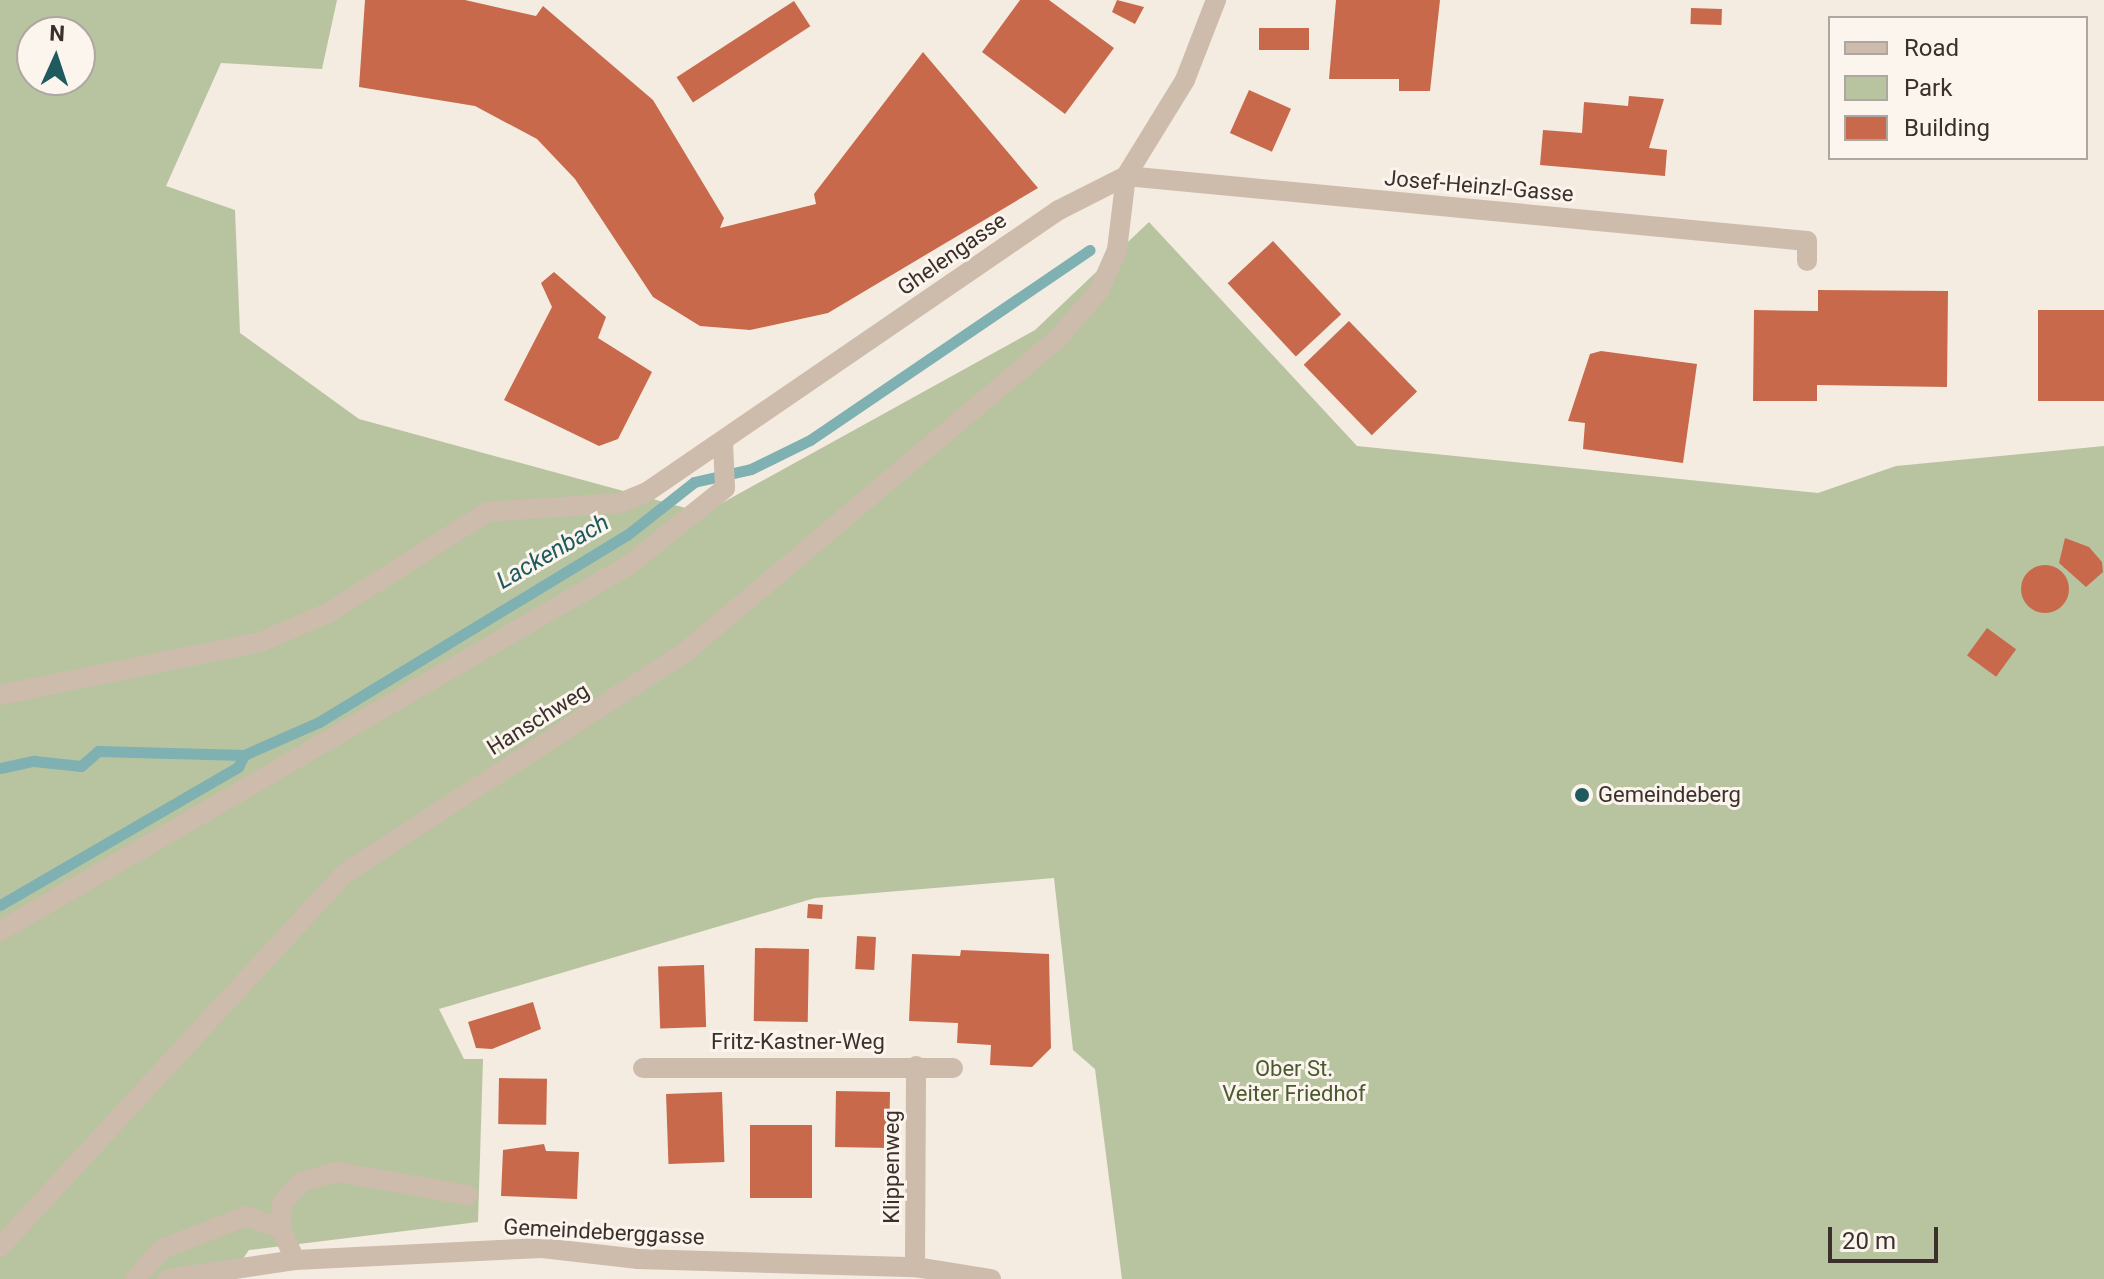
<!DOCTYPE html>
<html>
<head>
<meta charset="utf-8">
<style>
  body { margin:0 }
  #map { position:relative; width:2104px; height:1279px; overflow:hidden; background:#f4ebe1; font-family:Roboto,sans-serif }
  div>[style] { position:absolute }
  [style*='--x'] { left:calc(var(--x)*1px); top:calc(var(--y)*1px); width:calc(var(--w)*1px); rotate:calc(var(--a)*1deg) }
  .green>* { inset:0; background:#b8c4a0 }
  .stream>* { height:11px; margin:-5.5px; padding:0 5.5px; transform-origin:5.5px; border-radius:5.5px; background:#7fb0b2 }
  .building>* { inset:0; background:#c8694b; transform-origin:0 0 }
  .round { border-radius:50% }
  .minor>* { height:20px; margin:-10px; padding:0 10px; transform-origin:10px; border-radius:10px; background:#cdbbac }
  .dots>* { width:22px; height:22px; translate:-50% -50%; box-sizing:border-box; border:4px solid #fbf5ee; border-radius:50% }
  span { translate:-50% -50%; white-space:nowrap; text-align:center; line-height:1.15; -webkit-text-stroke:6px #fbf5ee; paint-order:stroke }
  .street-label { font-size:22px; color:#3b302b }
  .poi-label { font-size:22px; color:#3b302b }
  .left { translate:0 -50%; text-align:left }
  .park-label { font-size:22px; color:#4a5a2e }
  .water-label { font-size:24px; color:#1f5a5e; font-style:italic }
  .legend { position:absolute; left:1828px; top:16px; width:260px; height:144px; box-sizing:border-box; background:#fbf5ee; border:2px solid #aea6a0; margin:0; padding:10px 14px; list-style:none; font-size:24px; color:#3b302b }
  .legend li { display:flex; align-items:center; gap:16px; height:40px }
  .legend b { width:40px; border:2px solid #aea6a0 }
  .north { position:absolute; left:16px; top:16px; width:80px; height:80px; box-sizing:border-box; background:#fbf5ee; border:2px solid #aea6a0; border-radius:50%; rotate:3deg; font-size:22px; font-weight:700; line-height:32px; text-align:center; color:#3b302b }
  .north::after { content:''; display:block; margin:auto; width:28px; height:36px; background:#1f5a5e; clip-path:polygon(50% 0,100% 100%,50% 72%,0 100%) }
  .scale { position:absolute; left:1828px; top:1227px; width:110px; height:36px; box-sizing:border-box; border:4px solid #3b302b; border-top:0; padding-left:10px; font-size:24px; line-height:28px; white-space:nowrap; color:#3b302b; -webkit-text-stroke:6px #fbf5ee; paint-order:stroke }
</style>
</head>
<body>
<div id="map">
  <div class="green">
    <i style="clip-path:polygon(evenodd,0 0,337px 0,322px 69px,221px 63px,166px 186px,235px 210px,240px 333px,359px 419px,704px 513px,1035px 330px,1149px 222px,1357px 446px,1818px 493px,1896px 466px,2104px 446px,2104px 1279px,1122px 1279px,1095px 1069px,1073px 1050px,1054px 878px,815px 898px,439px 1009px,464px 1059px,483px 1059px,478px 1222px,249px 1250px,229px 1279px,0 1279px,0 0,32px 32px,80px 32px,80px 80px,32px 80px,32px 32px)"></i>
  </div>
  <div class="stream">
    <i style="--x:0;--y:768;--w:35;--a:-12"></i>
    <i style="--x:34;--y:761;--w:47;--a:6.1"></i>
    <i style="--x:81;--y:766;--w:23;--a:-41"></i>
    <i style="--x:98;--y:751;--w:146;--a:1.6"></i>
    <i style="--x:244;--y:755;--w:82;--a:-23.7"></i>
    <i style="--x:319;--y:722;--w:360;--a:-31.3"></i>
    <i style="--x:627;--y:535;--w:85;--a:-38.3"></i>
    <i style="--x:694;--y:482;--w:58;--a:-12.8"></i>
    <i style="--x:751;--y:469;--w:66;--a:-26.2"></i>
    <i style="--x:810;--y:440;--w:338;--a:-34.2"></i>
    <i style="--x:0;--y:905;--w:275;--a:-30.1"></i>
    <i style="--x:238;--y:767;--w:13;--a:-63"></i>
  </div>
  <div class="building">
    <i style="clip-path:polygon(365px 0,465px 0,536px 16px,543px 6px,653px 100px,724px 218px,720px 228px,816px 204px,814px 194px,923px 52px,1038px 188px,828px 313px,750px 330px,700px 326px,653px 297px,575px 179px,537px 139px,475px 106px,359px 87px)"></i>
    <i style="clip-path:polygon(1020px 0,1049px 0,1114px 48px,1065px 114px,982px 52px)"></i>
    <i style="clip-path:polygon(1117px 0,1144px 7px,1135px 24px,1112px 12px)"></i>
    <i style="clip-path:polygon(1336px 0,1440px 0,1430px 91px,1399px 91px,1399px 79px,1329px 79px)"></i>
    <i style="left:794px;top:1px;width:30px;height:140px;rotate:57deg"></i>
    <i style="left:1691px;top:8px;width:31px;height:16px;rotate:2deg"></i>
    <i style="left:1259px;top:28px;width:50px;height:22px"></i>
    <i style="left:1249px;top:90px;width:46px;height:47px;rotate:24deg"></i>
    <i style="clip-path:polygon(1629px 96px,1664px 99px,1649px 148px,1667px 150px,1665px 176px,1540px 165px,1543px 130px,1582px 133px,1584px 102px,1628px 106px)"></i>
    <i style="left:1273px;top:241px;width:100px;height:62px;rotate:47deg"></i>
    <i style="clip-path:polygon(554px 272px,606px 317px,598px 338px,652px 372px,618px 439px,599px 446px,504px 400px,552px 307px,541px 283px)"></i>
    <i style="clip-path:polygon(1818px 290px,1948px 291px,1947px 387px,1817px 385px,1817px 401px,1753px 401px,1754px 310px,1818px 311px)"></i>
    <i style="left:2038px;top:310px;width:66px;height:91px"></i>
    <i style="left:1349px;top:321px;width:98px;height:63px;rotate:46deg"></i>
    <i style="clip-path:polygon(1601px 351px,1697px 364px,1683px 463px,1583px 449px,1585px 423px,1568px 421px,1590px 354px)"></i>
    <i style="clip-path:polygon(2065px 538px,2089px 547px,2102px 562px,2103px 572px,2086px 587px,2059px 563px)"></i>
    <i class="round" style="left:2021px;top:565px;width:48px;height:48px"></i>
    <i style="left:1987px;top:628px;width:36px;height:34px;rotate:36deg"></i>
    <i style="left:808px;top:904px;width:15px;height:14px;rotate:4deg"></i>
    <i style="left:857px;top:936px;width:19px;height:33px;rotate:3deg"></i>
    <i style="left:755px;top:948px;width:54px;height:73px;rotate:1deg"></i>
    <i style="clip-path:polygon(961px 950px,1049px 954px,1051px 1048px,1032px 1067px,990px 1065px,991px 1045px,957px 1043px,958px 1023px,909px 1021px,912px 954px,960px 956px)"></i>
    <i style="left:704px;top:965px;width:62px;height:46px;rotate:88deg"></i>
    <i style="clip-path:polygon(533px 1002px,541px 1029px,492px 1049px,476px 1048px,468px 1022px)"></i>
    <i style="left:499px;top:1078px;width:48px;height:46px;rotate:1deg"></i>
    <i style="left:836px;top:1091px;width:54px;height:56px;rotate:1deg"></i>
    <i style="left:722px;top:1092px;width:70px;height:56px;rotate:88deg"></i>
    <i style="left:750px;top:1125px;width:62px;height:73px"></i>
    <i style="clip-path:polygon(544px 1144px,546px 1151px,579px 1152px,577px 1199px,501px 1196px,503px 1150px)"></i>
  </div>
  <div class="minor">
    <i style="--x:1126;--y:176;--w:684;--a:5.45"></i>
    <i style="--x:1807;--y:241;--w:20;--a:90"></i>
    <i style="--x:0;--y:695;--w:265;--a:-11.5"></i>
    <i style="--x:260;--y:642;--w:74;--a:-23.1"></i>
    <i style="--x:328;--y:613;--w:188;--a:-32.4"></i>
    <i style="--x:487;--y:512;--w:133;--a:-3.9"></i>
    <i style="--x:620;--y:503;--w:29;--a:-22"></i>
    <i style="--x:647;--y:492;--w:499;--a:-34.4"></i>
    <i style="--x:1059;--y:210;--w:75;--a:-26.9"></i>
    <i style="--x:1126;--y:176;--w:113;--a:-58.4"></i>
    <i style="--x:1185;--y:80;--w:86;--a:-68.8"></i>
    <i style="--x:0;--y:931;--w:728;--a:-30.19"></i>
    <i style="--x:629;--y:565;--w:123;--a:-38.7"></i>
    <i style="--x:725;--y:488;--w:45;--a:-92.5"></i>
    <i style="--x:643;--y:1068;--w:310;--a:0"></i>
    <i style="--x:0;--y:1247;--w:509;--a:-47.31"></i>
    <i style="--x:345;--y:873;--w:404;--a:-33"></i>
    <i style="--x:684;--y:653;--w:489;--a:-40.1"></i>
    <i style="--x:1058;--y:338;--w:62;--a:-48.9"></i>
    <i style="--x:1099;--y:291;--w:45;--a:-66.3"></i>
    <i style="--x:1117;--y:250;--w:75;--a:-83.1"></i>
    <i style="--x:295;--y:1260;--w:34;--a:-114"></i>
    <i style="--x:281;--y:1229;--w:26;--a:-88"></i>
    <i style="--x:282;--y:1203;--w:28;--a:-48"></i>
    <i style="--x:301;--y:1182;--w:37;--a:-16"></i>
    <i style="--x:337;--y:1172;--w:133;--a:10"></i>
    <i style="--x:915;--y:1267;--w:201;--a:-89.7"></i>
    <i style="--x:135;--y:1279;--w:40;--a:-48"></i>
    <i style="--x:162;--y:1249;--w:90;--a:-21.4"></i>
    <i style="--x:246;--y:1216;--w:37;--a:20"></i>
    <i style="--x:168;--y:1279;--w:128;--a:-8.5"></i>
    <i style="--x:295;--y:1260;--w:247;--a:-2.8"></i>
    <i style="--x:542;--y:1248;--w:97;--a:6.5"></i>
    <i style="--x:638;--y:1259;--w:277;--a:1.7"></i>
    <i style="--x:915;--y:1267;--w:77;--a:9"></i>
  </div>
  <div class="dots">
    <i style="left:1582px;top:795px;background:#1f5a5e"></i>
  </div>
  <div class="street-label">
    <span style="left:1479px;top:186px;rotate:5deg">Josef-Heinzl-Gasse</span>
    <span style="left:952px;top:254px;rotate:-35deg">Ghelengasse</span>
    <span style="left:538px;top:719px;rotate:-32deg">Hanschweg</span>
    <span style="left:798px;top:1042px">Fritz-Kastner-Weg</span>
    <span style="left:892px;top:1167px;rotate:-90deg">Klippenweg</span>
    <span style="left:604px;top:1232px;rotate:3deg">Gemeindeberggasse</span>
  </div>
  <div class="poi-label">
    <span class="left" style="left:1598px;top:795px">Gemeindeberg</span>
  </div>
  <div class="park-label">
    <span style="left:1294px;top:1081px">Ober St.<br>Veiter Friedhof</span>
  </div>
  <div class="water-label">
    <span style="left:553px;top:552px;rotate:-30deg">Lackenbach</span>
  </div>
  <ul class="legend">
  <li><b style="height:10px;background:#cdbbac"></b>Road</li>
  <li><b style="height:22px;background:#b8c4a0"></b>Park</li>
  <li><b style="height:22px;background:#c8694b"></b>Building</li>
  </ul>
  <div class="north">N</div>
  <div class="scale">20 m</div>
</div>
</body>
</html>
